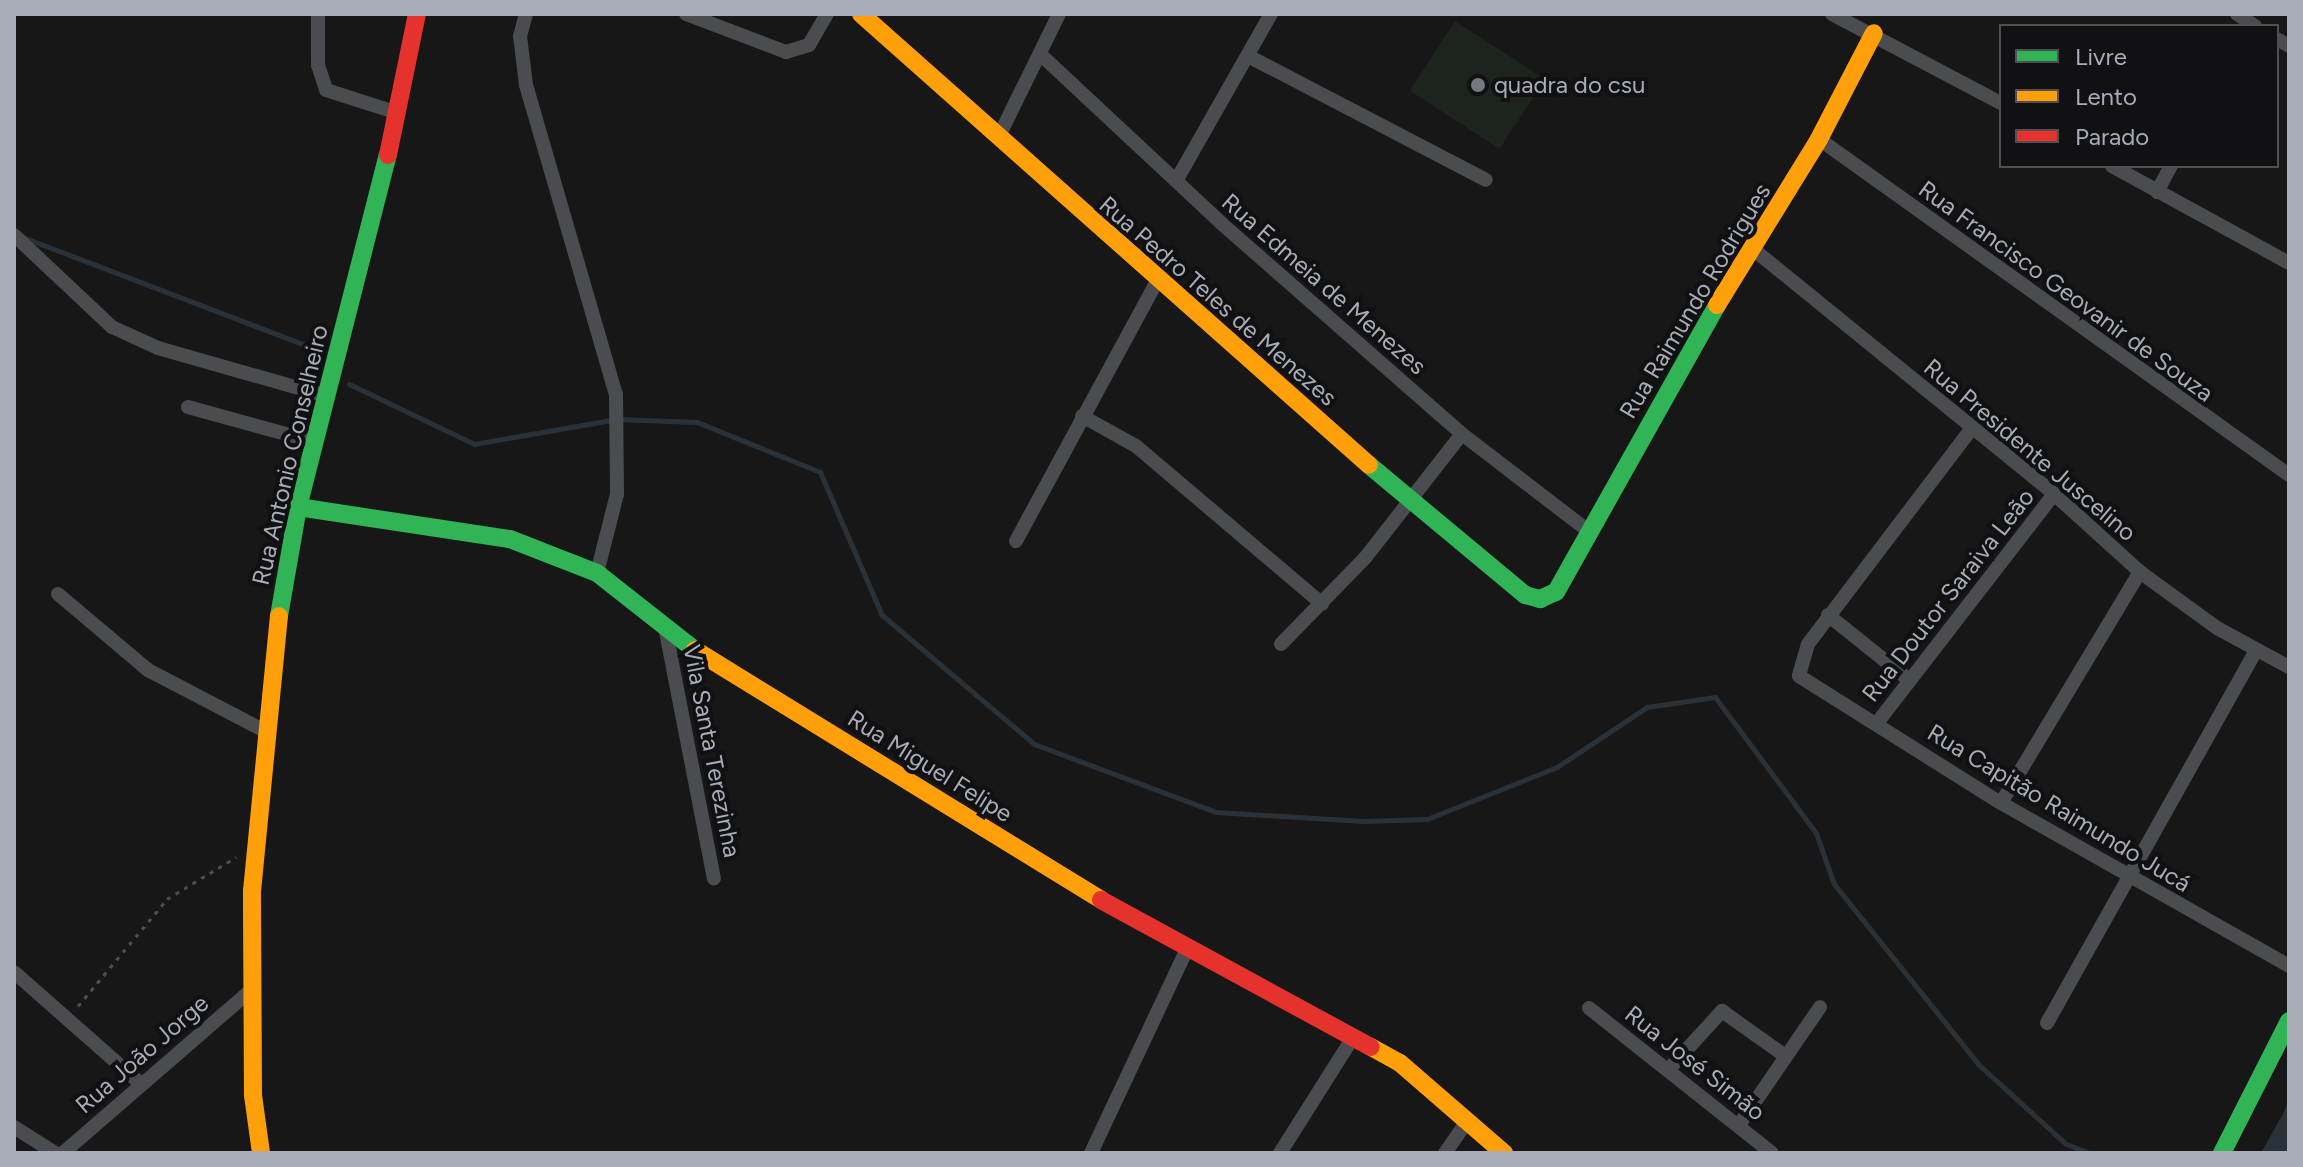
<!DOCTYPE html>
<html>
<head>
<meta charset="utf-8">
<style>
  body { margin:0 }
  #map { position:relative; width:2303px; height:1167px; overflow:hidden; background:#171717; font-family:Figtree,sans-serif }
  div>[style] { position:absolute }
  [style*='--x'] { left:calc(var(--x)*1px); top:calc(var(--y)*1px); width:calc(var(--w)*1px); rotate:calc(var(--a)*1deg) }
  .green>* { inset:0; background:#1d241e; transform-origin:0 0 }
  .water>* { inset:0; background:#2a3239 }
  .stream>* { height:5px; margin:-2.5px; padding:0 2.5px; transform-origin:2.5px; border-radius:2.5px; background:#2a3239 }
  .path>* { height:3px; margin-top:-1.5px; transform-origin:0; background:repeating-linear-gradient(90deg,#4d4e52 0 4px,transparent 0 10px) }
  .street>* { height:14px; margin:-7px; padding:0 7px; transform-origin:7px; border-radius:7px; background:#4b4c50 }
  .fast>* { height:18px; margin:-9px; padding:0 9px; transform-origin:9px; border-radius:9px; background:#30b455 }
  .slow>* { height:18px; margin:-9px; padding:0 9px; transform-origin:9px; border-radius:9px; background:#ff9f0a }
  .jam>* { height:18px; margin:-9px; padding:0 9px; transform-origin:9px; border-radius:9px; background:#e5322d }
  .dots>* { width:22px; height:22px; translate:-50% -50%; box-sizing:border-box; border:4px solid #111113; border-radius:50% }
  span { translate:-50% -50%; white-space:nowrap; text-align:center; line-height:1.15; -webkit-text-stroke:8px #111113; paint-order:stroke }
  .poi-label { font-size:24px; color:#a8adb8 }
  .left { translate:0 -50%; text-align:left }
  .street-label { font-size:24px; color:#a8adb8 }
  .frame { position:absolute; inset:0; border:16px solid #a8adb8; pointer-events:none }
  .legend { position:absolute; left:1999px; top:24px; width:280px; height:144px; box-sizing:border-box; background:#111113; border:2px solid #4d4f55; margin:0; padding:10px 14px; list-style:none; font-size:24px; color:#a8adb8 }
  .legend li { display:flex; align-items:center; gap:16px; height:40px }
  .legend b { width:40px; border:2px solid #4d4f55 }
</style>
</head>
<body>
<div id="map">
  <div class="green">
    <i style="left:1455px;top:21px;width:107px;height:83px;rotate:33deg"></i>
  </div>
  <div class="water">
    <i style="clip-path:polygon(2289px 1099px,2289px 1153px,2261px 1153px,2284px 1112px)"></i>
  </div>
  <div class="stream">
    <i style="--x:25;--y:238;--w:303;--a:20.9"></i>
    <i style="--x:349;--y:384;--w:139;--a:25.6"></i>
    <i style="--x:474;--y:444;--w:145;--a:-9.9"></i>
    <i style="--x:617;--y:419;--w:80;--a:2.1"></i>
    <i style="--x:697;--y:422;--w:133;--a:22.1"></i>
    <i style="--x:820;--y:472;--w:156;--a:66.6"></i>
    <i style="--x:882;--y:615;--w:199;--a:40.3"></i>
    <i style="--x:1034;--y:744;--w:194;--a:20.5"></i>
    <i style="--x:1216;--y:812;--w:148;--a:3.5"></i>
    <i style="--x:1364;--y:821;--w:63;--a:-1.8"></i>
    <i style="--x:1427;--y:819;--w:140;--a:-21.8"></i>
    <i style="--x:1557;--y:767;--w:108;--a:-33.7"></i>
    <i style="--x:1647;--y:707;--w:69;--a:-8.4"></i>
    <i style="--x:1715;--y:697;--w:169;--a:53.4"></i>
    <i style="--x:1816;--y:833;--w:54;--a:70.6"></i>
    <i style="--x:1834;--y:884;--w:231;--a:51.3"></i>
    <i style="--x:1978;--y:1064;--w:119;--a:42.3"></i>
    <i style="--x:2066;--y:1144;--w:25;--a:21"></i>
  </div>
  <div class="path">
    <i style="--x:78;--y:1006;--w:139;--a:-50.2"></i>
    <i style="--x:167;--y:899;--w:81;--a:-31.3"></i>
  </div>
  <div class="street">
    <i style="--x:318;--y:14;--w:51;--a:90"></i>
    <i style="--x:318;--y:65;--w:26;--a:72"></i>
    <i style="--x:326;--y:90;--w:76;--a:17.7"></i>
    <i style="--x:526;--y:14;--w:23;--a:105"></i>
    <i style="--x:520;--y:36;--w:49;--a:83"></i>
    <i style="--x:526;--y:85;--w:322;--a:73.8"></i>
    <i style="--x:616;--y:394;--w:100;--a:89.4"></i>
    <i style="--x:617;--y:494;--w:81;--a:104.2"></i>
    <i style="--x:686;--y:14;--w:107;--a:20.8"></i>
    <i style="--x:786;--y:52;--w:24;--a:-17"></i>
    <i style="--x:809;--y:45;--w:36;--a:-60"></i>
    <i style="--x:1832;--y:14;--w:191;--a:27.8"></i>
    <i style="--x:2237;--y:14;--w:22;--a:34"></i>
    <i style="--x:2277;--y:39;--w:14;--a:30"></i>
    <i style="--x:1040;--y:54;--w:248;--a:43"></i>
    <i style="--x:1221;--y:223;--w:320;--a:41.2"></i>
    <i style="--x:1462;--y:434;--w:163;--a:37.5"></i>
    <i style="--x:1248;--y:56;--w:268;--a:27.5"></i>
    <i style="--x:1000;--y:134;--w:134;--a:-63.8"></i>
    <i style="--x:1819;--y:139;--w:578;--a:35.56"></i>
    <i style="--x:2112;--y:166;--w:202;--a:28.7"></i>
    <i style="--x:1176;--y:181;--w:192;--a:-60.4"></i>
    <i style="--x:2157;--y:192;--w:30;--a:-62"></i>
    <i style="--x:14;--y:235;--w:134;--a:43.2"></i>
    <i style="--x:112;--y:327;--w:51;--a:24.5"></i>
    <i style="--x:158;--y:348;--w:176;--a:15.9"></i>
    <i style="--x:1753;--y:249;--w:388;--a:39.1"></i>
    <i style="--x:2054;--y:494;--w:116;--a:42.2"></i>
    <i style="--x:2140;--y:572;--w:95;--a:36"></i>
    <i style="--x:2217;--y:628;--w:82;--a:28.4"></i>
    <i style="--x:188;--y:407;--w:132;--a:15.4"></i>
    <i style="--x:1082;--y:416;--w:62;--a:29.1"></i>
    <i style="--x:1136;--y:446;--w:244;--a:40.3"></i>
    <i style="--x:1972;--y:428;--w:271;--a:127.2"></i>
    <i style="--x:1808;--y:644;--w:33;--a:106"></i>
    <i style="--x:1799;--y:676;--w:239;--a:32.2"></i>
    <i style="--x:2001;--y:803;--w:331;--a:29.5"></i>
    <i style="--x:1016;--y:541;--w:297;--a:-61.5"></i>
    <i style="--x:58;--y:594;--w:118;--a:40.2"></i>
    <i style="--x:148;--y:670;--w:130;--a:27.6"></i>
    <i style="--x:1828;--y:615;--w:102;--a:38.7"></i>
    <i style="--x:666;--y:632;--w:251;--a:79"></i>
    <i style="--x:1281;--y:644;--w:120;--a:-45.7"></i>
    <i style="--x:1365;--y:558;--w:157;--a:-52"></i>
    <i style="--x:1877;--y:723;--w:289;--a:-52.3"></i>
    <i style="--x:2001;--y:803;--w:270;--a:-59"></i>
    <i style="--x:14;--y:972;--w:168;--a:41.4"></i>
    <i style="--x:1589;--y:1008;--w:233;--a:38.4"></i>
    <i style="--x:2047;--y:1023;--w:428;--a:-60.7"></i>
    <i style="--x:1669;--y:1069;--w:79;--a:-47.6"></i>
    <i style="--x:1722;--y:1011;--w:76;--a:35.4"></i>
    <i style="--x:1739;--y:1125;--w:143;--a:-55.5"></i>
    <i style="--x:14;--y:1127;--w:49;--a:32.4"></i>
    <i style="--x:63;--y:1153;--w:249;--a:-40.9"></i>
    <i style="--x:1091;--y:1153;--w:225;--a:-64.8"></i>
    <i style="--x:1280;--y:1153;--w:138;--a:-57.7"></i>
    <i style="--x:1445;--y:1153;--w:40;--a:-55.1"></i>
  </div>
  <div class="fast">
    <i style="--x:1369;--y:465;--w:203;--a:39.8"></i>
    <i style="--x:1525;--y:595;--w:16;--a:15"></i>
    <i style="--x:1540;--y:599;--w:17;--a:-24"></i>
    <i style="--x:1556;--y:592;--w:329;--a:-60.7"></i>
    <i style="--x:298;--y:507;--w:214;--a:8.6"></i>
    <i style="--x:510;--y:539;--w:93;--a:21.3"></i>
    <i style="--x:597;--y:573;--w:125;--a:38.2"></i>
    <i style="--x:279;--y:616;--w:111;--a:-80.1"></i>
    <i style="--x:298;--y:507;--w:363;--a:-75.7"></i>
    <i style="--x:2222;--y:1153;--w:148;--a:-63.1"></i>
  </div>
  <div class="slow">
    <i style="--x:861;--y:14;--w:679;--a:41.6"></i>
    <i style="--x:1717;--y:305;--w:195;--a:-58.4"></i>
    <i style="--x:1819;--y:139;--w:119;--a:-62.6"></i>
    <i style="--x:695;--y:650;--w:477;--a:31.6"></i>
    <i style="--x:1371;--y:1047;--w:33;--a:29"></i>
    <i style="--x:1400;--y:1063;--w:138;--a:40.9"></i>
    <i style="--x:261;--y:1153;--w:59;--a:-97.9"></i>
    <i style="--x:253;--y:1095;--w:204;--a:-90.3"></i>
    <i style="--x:252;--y:891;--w:276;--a:-84.4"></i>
  </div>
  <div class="jam">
    <i style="--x:388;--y:155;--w:144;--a:-78.4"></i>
    <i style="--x:1101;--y:900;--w:307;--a:28.6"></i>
  </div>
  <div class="dots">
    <i style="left:1478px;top:85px;background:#757880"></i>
  </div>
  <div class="poi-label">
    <span class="left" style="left:1494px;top:85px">quadra do csu</span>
  </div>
  <div class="street-label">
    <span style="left:1324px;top:284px;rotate:41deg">Rua Edmeia de Menezes</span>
    <span style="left:2066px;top:291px;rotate:36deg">Rua Francisco Geovanir de Souza</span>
    <span style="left:1218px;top:301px;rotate:41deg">Rua Pedro Teles de Menezes</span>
    <span style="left:1695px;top:301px;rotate:-59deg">Rua Raimundo Rodrigues</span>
    <span style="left:2030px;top:450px;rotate:40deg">Rua Presidente Juscelino</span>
    <span style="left:290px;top:455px;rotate:-77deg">Rua Antonio Conselheiro</span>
    <span style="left:1948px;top:595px;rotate:-52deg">Rua Doutor Saraiva Leão</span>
    <span style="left:712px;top:751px;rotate:79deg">Vila Santa Terezinha</span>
    <span style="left:930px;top:766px;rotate:32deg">Rua Miguel Felipe</span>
    <span style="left:2059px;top:808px;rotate:31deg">Rua Capitão Raimundo Jucá</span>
    <span style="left:142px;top:1054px;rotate:-41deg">Rua João Jorge</span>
    <span style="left:1695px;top:1063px;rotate:38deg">Rua José Simão</span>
  </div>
  <div class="frame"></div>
  <ul class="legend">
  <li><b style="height:10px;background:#30b455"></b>Livre</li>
  <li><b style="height:10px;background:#ff9f0a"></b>Lento</li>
  <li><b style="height:10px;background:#e5322d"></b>Parado</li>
  </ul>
</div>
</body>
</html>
